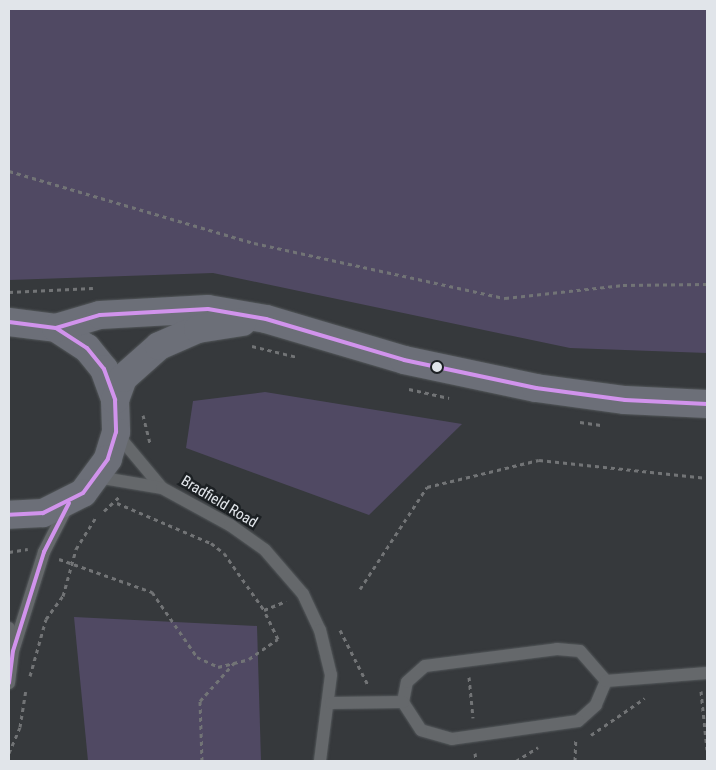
<!DOCTYPE html>
<html>
<head>
<meta charset="utf-8">
<style>
  body { margin:0 }
  #map { position:relative; width:716px; height:770px; overflow:hidden; background:#36393c; font-family:"Roboto Condensed",sans-serif }
  div>[style] { position:absolute }
  [style*='--x'] { left:calc(var(--x)*1px); top:calc(var(--y)*1px); width:calc(var(--w)*1px); rotate:calc(var(--a)*1deg) }
  .green>* { inset:0; background:#504963 }
  .path>* { height:3px; margin-top:-1.5px; transform-origin:0; background:repeating-linear-gradient(90deg,#727476 0 4px,transparent 0 8px) }
  .roads { filter:drop-shadow(0 0 1px #54585b) drop-shadow(0 0 1px #54585b) }
  .service>* { height:12px; margin:-6px; padding:0 6px; transform-origin:6px; border-radius:6px; background:#65686b }
  .primary>* { height:28px; margin:-14px; padding:0 14px; transform-origin:14px; border-radius:14px; background:#6c6f78 }
  .bus-1>* { height:4px; margin:-2px; padding:0 2px; transform-origin:2px; border-radius:2px; background:#d193ec }
  .dots>* { width:14px; height:14px; translate:-50% -50%; box-sizing:border-box; border:2px solid #1c2023; border-radius:50% }
  span { translate:-50% -50%; white-space:nowrap; text-align:center; line-height:1.15; -webkit-text-stroke:5px #1c2023; paint-order:stroke }
  .street-label { font-size:15px; color:#e1e5ea }
  .frame { position:absolute; inset:0; border:10px solid #e1e5ea; pointer-events:none }
</style>
</head>
<body>
<div id="map">
  <div class="green">
    <i style="clip-path:polygon(9px 9px,707px 9px,707px 353px,570px 348px,213px 273px,9px 280px)"></i>
    <i style="clip-path:polygon(265px 392px,462px 424px,369px 515px,186px 448px,193px 401px)"></i>
    <i style="clip-path:polygon(74px 617px,257px 626px,261px 761px,88px 761px)"></i>
  </div>
  <div class="path">
    <i style="--x:9;--y:171;--w:255;--a:16.4"></i>
    <i style="--x:254;--y:243;--w:257;--a:12.4"></i>
    <i style="--x:505;--y:298;--w:119;--a:-6.3"></i>
    <i style="--x:623;--y:285;--w:84;--a:-0.7"></i>
    <i style="--x:9;--y:292;--w:84;--a:-2.7"></i>
    <i style="--x:252;--y:346;--w:46;--a:13.7"></i>
    <i style="--x:409;--y:389;--w:41;--a:12.7"></i>
    <i style="--x:143;--y:415;--w:29;--a:76"></i>
    <i style="--x:580;--y:422;--w:21;--a:8"></i>
    <i style="--x:117;--y:503;--w:102;--a:23.1"></i>
    <i style="--x:211;--y:543;--w:16;--a:38"></i>
    <i style="--x:224;--y:553;--w:70;--a:54.9"></i>
    <i style="--x:104;--y:511;--w:21;--a:-43"></i>
    <i style="--x:9;--y:552;--w:19;--a:-9"></i>
    <i style="--x:59;--y:559;--w:99;--a:19.5"></i>
    <i style="--x:152;--y:592;--w:79;--a:55.3"></i>
    <i style="--x:197;--y:657;--w:23;--a:25"></i>
    <i style="--x:218;--y:667;--w:32;--a:-14"></i>
    <i style="--x:249;--y:659;--w:35;--a:-35"></i>
    <i style="--x:278;--y:639;--w:32;--a:-116"></i>
    <i style="--x:264;--y:610;--w:24;--a:-22"></i>
    <i style="--x:360;--y:589;--w:122;--a:-56.7"></i>
    <i style="--x:427;--y:487;--w:115;--a:-13.6"></i>
    <i style="--x:539;--y:460;--w:169;--a:6.1"></i>
    <i style="--x:340;--y:630;--w:62;--a:63"></i>
    <i style="--x:30;--y:676;--w:59;--a:-74.3"></i>
    <i style="--x:46;--y:619;--w:29;--a:-54"></i>
    <i style="--x:63;--y:596;--w:49;--a:-74.5"></i>
    <i style="--x:76;--y:549;--w:39;--a:-58"></i>
    <i style="--x:469;--y:677;--w:41;--a:84.4"></i>
    <i style="--x:701;--y:691;--w:59;--a:84.2"></i>
    <i style="--x:591;--y:735;--w:65;--a:-34.4"></i>
    <i style="--x:9;--y:753;--w:28;--a:-67"></i>
    <i style="--x:20;--y:727;--w:36;--a:-81"></i>
    <i style="--x:475;--y:753;--w:8;--a:83"></i>
    <i style="--x:202;--y:761;--w:60;--a:-91.9"></i>
    <i style="--x:200;--y:701;--w:51;--a:-48.2"></i>
    <i style="--x:516;--y:761;--w:26;--a:-32"></i>
    <i style="--x:575;--y:761;--w:23;--a:-88"></i>
  </div>
  <div class="roads">
    <div class="service">
      <i style="--x:117;--y:434;--w:70;--a:50.2"></i>
      <i style="--x:97;--y:477;--w:66;--a:9.6"></i>
      <i style="--x:162;--y:488;--w:77;--a:28.6"></i>
      <i style="--x:230;--y:525;--w:43;--a:35.5"></i>
      <i style="--x:265;--y:550;--w:58;--a:49.2"></i>
      <i style="--x:303;--y:594;--w:40;--a:65"></i>
      <i style="--x:320;--y:630;--w:46;--a:76.3"></i>
      <i style="--x:331;--y:675;--w:87;--a:97.3"></i>
      <i style="--x:9;--y:628;--w:21;--a:79"></i>
      <i style="--x:557;--y:649;--w:23;--a:5"></i>
      <i style="--x:580;--y:651;--w:40;--a:49"></i>
      <i style="--x:606;--y:681;--w:26;--a:113"></i>
      <i style="--x:596;--y:705;--w:24;--a:138"></i>
      <i style="--x:578;--y:721;--w:127;--a:171.9"></i>
      <i style="--x:452;--y:739;--w:32;--a:-164"></i>
      <i style="--x:421;--y:730;--w:33;--a:-123"></i>
      <i style="--x:403;--y:702;--w:20;--a:-79"></i>
      <i style="--x:407;--y:682;--w:24;--a:-42"></i>
      <i style="--x:425;--y:666;--w:133;--a:-7.3"></i>
      <i style="--x:606;--y:681;--w:101;--a:-4.5"></i>
      <i style="--x:9;--y:683;--w:32;--a:-83"></i>
      <i style="--x:13;--y:651;--w:104;--a:-72.6"></i>
      <i style="--x:44;--y:552;--w:53;--a:-62.9"></i>
      <i style="--x:331;--y:703;--w:72;--a:-0.8"></i>
    </div>
    <div class="primary">
      <i style="--x:9;--y:322;--w:47;--a:7.3"></i>
      <i style="--x:56;--y:328;--w:37;--a:33"></i>
      <i style="--x:87;--y:348;--w:27;--a:51"></i>
      <i style="--x:104;--y:369;--w:33;--a:70"></i>
      <i style="--x:115;--y:400;--w:32;--a:88"></i>
      <i style="--x:116;--y:432;--w:28;--a:107"></i>
      <i style="--x:108;--y:459;--w:42;--a:126.3"></i>
      <i style="--x:83;--y:493;--w:45;--a:153.4"></i>
      <i style="--x:43;--y:513;--w:34;--a:177"></i>
      <i style="--x:56;--y:328;--w:46;--a:-16.5"></i>
      <i style="--x:100;--y:315;--w:108;--a:-3.2"></i>
      <i style="--x:208;--y:309;--w:59;--a:9.8"></i>
      <i style="--x:266;--y:319;--w:144;--a:16.5"></i>
      <i style="--x:404;--y:360;--w:135;--a:12"></i>
      <i style="--x:536;--y:388;--w:90;--a:7.7"></i>
      <i style="--x:625;--y:400;--w:82;--a:2.8"></i>
      <i style="--x:115;--y:400;--w:23;--a:-70"></i>
      <i style="--x:123;--y:378;--w:48;--a:-41.6"></i>
      <i style="--x:159;--y:346;--w:43;--a:-23.6"></i>
      <i style="--x:198;--y:329;--w:45;--a:-9"></i>
    </div>
  </div>
  <div class="bus-1">
    <i style="--x:9;--y:322;--w:47;--a:7.3"></i>
    <i style="--x:56;--y:328;--w:37;--a:33"></i>
    <i style="--x:87;--y:348;--w:27;--a:51"></i>
    <i style="--x:104;--y:369;--w:33;--a:70"></i>
    <i style="--x:115;--y:400;--w:32;--a:88"></i>
    <i style="--x:116;--y:432;--w:28;--a:107"></i>
    <i style="--x:108;--y:459;--w:42;--a:126.3"></i>
    <i style="--x:83;--y:493;--w:45;--a:153.4"></i>
    <i style="--x:43;--y:513;--w:34;--a:177"></i>
    <i style="--x:56;--y:328;--w:46;--a:-16.5"></i>
    <i style="--x:100;--y:315;--w:108;--a:-3.2"></i>
    <i style="--x:208;--y:309;--w:59;--a:9.8"></i>
    <i style="--x:266;--y:319;--w:144;--a:16.5"></i>
    <i style="--x:404;--y:360;--w:135;--a:12"></i>
    <i style="--x:536;--y:388;--w:90;--a:7.7"></i>
    <i style="--x:625;--y:400;--w:82;--a:2.8"></i>
    <i style="--x:9;--y:683;--w:32;--a:-83"></i>
    <i style="--x:13;--y:651;--w:104;--a:-72.6"></i>
    <i style="--x:44;--y:552;--w:55;--a:-63"></i>
  </div>
  <div class="dots">
    <i style="left:437px;top:367px;background:#e1e5ea"></i>
  </div>
  <div class="street-label">
    <span style="left:219px;top:502px;rotate:31deg">Bradfield Road</span>
  </div>
  <div class="frame"></div>
</div>
</body>
</html>
